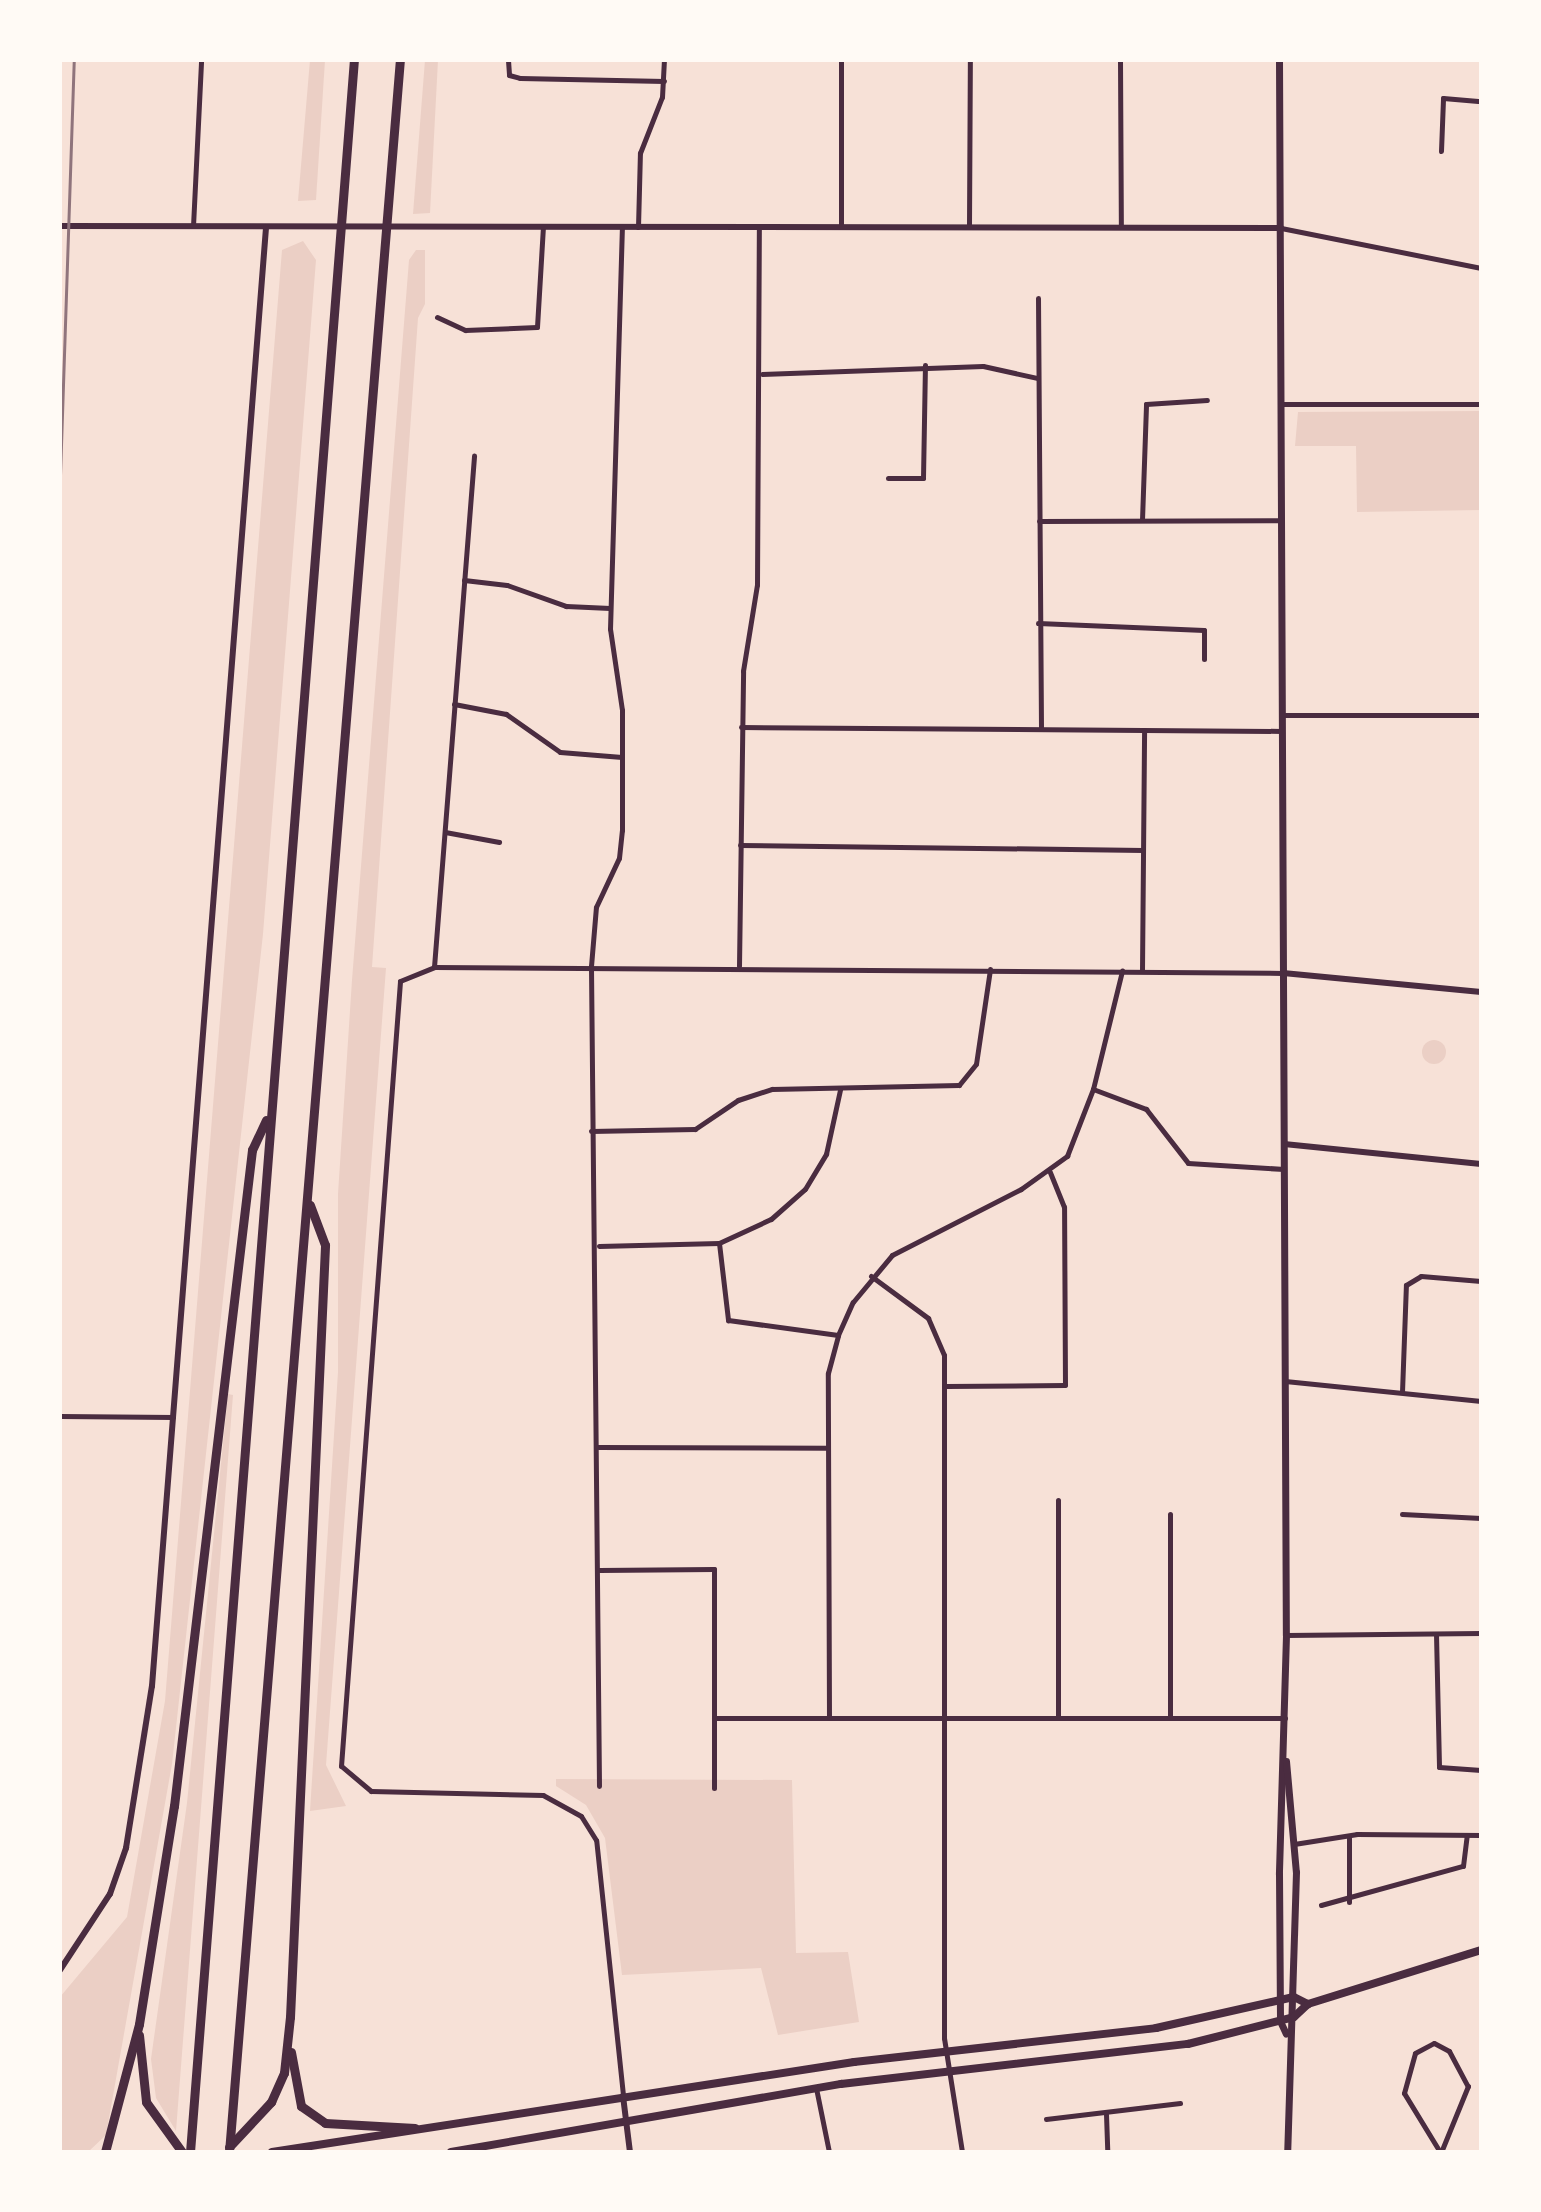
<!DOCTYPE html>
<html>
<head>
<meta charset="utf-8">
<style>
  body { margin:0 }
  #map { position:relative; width:1541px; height:2212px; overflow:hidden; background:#f7e1d7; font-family:"Playfair Display",serif }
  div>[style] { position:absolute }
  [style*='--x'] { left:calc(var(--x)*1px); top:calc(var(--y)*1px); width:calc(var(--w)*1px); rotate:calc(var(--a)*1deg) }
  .green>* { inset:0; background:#ebcfc5 }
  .round { border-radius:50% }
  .minor>* { height:5px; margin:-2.5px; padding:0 2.5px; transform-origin:2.5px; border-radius:2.5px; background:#4a2c40 }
  .tertiary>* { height:6px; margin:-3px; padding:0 3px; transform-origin:3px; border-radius:3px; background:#4a2c40 }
  .secondary>* { height:7px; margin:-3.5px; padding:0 3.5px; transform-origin:3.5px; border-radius:3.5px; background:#4a2c40 }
  .primary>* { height:8px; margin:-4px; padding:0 4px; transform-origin:4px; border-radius:4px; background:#4a2c40 }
  .motorway>* { height:9px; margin:-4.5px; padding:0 4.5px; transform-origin:4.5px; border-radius:4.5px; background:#4a2c40 }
  .rail>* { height:3px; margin:-1.5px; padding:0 1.5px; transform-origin:1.5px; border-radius:1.5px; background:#8f747c }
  span { translate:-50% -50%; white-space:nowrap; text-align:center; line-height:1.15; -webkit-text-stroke:8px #fffaf5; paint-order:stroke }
  .frame { position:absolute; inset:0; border:62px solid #fffaf5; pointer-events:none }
</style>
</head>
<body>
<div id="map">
  <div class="green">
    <i style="clip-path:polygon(310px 60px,325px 60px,316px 200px,298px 201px)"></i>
    <i style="clip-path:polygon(425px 60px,438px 60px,430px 213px,413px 214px)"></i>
    <i style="clip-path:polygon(303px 241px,316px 260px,263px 934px,172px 1764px,106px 2135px,88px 2152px,60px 2152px,60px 1997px,127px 1917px,165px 1701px,282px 250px)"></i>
    <i style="clip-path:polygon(416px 250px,425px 250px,425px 304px,418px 318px,372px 967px,386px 968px,326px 1765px,346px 1806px,310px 1811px,338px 1372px,338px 1194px,352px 980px,409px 260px)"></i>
    <i style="clip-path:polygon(1481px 411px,1481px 510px,1357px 512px,1356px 446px,1295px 446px,1298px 412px)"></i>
    <i class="round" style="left:1422px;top:1040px;width:24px;height:24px"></i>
    <i style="clip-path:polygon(228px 1394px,233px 1395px,176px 2131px,156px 2098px,151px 2059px,187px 1803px)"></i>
    <i style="clip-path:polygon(556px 1779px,792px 1780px,796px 1953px,848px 1952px,859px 2022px,778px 2035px,761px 1968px,622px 1975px,605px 1838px,586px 1805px,556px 1786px)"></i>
  </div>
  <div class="minor">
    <i style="--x:508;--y:60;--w:15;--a:86"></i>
    <i style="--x:509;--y:75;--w:11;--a:15"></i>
    <i style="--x:520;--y:78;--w:144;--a:1.2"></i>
    <i style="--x:841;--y:60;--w:166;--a:90"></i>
    <i style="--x:1120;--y:60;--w:167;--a:89.7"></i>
    <i style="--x:1441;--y:151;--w:53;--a:-87.8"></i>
    <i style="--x:1443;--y:98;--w:38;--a:5"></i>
    <i style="--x:193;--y:226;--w:166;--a:-87.2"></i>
    <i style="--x:969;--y:226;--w:166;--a:-89.7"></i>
    <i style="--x:638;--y:227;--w:74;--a:-88.5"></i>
    <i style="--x:640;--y:153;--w:60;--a:-68.6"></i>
    <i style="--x:662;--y:97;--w:37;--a:-87"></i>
    <i style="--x:1281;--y:228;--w:204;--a:11.3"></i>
    <i style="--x:1038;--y:298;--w:431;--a:89.6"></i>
    <i style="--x:437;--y:317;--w:31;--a:25"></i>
    <i style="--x:465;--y:330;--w:72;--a:-2.4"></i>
    <i style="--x:537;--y:327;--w:100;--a:-86.6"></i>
    <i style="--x:762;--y:374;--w:221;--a:-2.1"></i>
    <i style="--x:983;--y:366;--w:55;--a:12.5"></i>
    <i style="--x:1281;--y:404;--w:200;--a:0"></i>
    <i style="--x:888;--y:478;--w:35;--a:0"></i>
    <i style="--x:923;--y:478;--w:113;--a:-89"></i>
    <i style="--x:1142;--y:520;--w:116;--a:-88"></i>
    <i style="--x:1146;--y:404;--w:61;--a:-3.8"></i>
    <i style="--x:1039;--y:521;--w:242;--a:-0.2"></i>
    <i style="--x:464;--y:580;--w:43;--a:6.6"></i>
    <i style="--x:507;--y:585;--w:63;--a:19.6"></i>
    <i style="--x:566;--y:606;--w:44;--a:2.6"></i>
    <i style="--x:1038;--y:623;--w:166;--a:2.4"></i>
    <i style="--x:1204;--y:630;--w:29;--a:90"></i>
    <i style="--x:454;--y:704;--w:53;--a:10.9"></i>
    <i style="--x:506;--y:714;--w:66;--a:35.1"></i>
    <i style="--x:560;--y:752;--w:62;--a:4.6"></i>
    <i style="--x:1282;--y:715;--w:199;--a:0"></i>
    <i style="--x:741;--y:727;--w:541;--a:0.42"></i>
    <i style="--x:445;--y:832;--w:55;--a:10.5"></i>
    <i style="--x:740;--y:845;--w:403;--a:0.7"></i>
    <i style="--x:739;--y:966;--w:295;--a:-89.2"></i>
    <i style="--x:743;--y:671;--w:87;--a:-80.8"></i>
    <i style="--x:757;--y:585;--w:358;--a:-89.7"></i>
    <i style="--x:434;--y:967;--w:513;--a:-85.52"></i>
    <i style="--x:1142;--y:971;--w:241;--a:-89.5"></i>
    <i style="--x:1093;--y:1089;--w:57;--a:20.7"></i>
    <i style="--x:1146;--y:1109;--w:68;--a:52.1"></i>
    <i style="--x:1188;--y:1163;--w:96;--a:3.6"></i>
    <i style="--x:591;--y:1131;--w:104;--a:-1.1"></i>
    <i style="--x:695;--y:1129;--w:52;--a:-34"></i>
    <i style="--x:738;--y:1100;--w:36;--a:-18"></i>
    <i style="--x:772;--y:1089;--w:187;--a:-1.2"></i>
    <i style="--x:959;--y:1085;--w:27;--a:-51"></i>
    <i style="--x:976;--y:1064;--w:96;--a:-81.6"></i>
    <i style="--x:719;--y:1243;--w:78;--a:83.3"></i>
    <i style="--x:728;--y:1320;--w:111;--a:7.8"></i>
    <i style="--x:599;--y:1246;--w:120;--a:-1.4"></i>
    <i style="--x:719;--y:1243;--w:57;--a:-24.8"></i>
    <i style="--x:771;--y:1219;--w:45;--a:-41.4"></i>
    <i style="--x:805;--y:1189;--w:41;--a:-59"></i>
    <i style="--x:826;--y:1154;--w:66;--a:-77.7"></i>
    <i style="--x:871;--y:1276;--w:71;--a:36.4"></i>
    <i style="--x:928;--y:1318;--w:40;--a:66.6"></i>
    <i style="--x:944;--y:1355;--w:683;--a:90"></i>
    <i style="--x:944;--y:2038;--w:115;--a:81"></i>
    <i style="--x:1285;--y:1381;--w:197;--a:5.8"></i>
    <i style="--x:946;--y:1386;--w:119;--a:-0.5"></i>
    <i style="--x:1065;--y:1385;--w:178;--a:-90.3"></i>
    <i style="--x:1064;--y:1207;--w:38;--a:-112"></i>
    <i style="--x:1402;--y:1392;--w:107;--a:-87.9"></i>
    <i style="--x:1406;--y:1285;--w:17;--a:-31"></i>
    <i style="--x:1421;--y:1276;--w:60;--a:4.8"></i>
    <i style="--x:60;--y:1416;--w:113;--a:0.5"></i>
    <i style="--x:598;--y:1447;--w:230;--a:0.2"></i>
    <i style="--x:1058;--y:1500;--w:218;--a:90"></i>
    <i style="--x:1170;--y:1514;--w:204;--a:90"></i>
    <i style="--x:1402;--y:1514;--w:79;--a:2.9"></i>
    <i style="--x:599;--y:1570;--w:115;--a:-0.5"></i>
    <i style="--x:714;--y:1569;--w:219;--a:90"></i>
    <i style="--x:1436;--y:1634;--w:133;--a:88.7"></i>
    <i style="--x:1439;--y:1767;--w:42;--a:4.1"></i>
    <i style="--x:1286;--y:1635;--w:195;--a:-0.6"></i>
    <i style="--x:714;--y:1718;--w:571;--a:0"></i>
    <i style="--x:829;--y:1718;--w:345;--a:-90.2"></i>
    <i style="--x:828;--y:1373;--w:39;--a:-75"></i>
    <i style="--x:838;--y:1335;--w:36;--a:-66"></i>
    <i style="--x:853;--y:1302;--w:61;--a:-50.3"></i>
    <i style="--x:892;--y:1255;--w:145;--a:-27.1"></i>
    <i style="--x:1021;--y:1189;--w:57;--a:-35.7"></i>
    <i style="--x:1067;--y:1156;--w:72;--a:-68.8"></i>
    <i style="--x:1093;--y:1089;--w:122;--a:-76.2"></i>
    <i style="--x:599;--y:1786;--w:820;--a:-90.56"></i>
    <i style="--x:591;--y:966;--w:59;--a:-85.2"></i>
    <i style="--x:596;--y:907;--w:54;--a:-64.9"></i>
    <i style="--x:619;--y:858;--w:28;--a:-84"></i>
    <i style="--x:622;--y:830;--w:120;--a:-90"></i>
    <i style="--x:622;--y:710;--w:82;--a:-98.4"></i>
    <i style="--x:610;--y:629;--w:402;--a:-88.3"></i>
    <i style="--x:1294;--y:1844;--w:64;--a:-9"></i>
    <i style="--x:1357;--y:1834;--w:124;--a:0.5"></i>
    <i style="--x:1349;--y:1902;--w:64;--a:-90"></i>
    <i style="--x:1321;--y:1905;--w:147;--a:-15.4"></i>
    <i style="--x:1463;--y:1866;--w:31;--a:-83"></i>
    <i style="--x:816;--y:2088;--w:65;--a:78.5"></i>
    <i style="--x:623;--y:2095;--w:256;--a:-96"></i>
    <i style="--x:596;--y:1840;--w:28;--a:-122"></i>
    <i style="--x:581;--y:1816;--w:43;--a:-151.1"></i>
    <i style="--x:543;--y:1795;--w:172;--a:-178.7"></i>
    <i style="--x:371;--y:1791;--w:39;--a:-140"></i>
    <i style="--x:341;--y:1766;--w:787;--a:-85.7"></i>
    <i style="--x:400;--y:981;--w:37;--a:-22"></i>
    <i style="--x:434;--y:967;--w:849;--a:0.4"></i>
    <i style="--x:1106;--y:2114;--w:38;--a:88"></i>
    <i style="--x:1046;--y:2119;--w:135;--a:-6.8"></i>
    <i style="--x:1440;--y:2152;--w:69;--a:-121.4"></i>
    <i style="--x:1404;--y:2093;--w:41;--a:-74.6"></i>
    <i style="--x:1415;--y:2053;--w:21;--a:-28"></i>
    <i style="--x:1434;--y:2043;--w:17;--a:28"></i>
    <i style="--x:1449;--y:2051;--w:40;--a:62"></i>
    <i style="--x:1468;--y:2086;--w:71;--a:112.2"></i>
  </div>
  <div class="tertiary">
    <i style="--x:60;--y:226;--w:1221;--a:0.09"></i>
    <i style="--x:1283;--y:973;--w:199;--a:5.5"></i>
    <i style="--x:1284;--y:1144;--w:198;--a:5.8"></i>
    <i style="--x:60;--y:1970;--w:91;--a:-56.7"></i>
    <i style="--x:110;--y:1894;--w:49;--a:-70.8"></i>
    <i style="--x:126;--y:1848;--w:164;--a:-80.9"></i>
    <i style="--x:152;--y:1686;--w:1463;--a:-85.53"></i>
    <i style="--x:623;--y:2096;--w:56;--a:82.9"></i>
  </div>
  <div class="secondary">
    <i style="--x:1279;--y:60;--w:1575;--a:89.75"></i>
    <i style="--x:1286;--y:1635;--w:239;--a:91.7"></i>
    <i style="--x:1279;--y:1874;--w:147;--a:89.6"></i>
    <i style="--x:1280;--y:2021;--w:14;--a:65"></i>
    <i style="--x:1286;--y:1761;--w:111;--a:84.9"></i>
    <i style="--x:1296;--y:1872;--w:280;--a:91.8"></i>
  </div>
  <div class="primary">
    <i style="--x:272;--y:2152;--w:589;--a:-8.79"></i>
    <i style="--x:854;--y:2062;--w:304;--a:-6.4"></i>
    <i style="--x:1156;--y:2028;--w:141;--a:-12.7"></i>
    <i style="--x:1294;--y:1997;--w:16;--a:27"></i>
    <i style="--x:451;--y:2152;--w:396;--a:-9.9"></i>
    <i style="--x:841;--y:2084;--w:349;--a:-6.6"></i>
    <i style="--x:1188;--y:2044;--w:109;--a:-14.3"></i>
    <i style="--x:1294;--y:2017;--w:19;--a:-43"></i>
    <i style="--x:1308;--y:2004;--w:181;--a:-17.3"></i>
  </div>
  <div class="motorway">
    <i style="--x:139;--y:2035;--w:67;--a:84"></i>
    <i style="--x:146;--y:2102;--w:62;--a:54.2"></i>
    <i style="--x:291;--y:2052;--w:55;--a:79.5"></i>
    <i style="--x:301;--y:2106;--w:29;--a:35"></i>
    <i style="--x:325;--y:2123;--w:90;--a:3.2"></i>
    <i style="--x:229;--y:2147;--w:62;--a:-47"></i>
    <i style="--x:271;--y:2102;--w:32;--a:-66"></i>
    <i style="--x:284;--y:2073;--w:56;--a:-83.9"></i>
    <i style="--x:290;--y:2017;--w:773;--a:-87.4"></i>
    <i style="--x:325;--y:1245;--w:43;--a:-110.6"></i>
    <i style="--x:105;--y:2152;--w:132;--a:-75.1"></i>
    <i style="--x:139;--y:2024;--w:221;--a:-80.9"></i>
    <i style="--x:174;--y:1806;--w:661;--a:-83.22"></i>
    <i style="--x:252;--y:1150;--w:33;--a:-65"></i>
    <i style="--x:190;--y:2152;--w:2098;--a:-85.52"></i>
    <i style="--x:229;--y:2152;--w:2099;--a:-85.33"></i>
  </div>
  <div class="rail">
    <i style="--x:60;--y:475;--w:415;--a:-88.1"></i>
  </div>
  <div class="frame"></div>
</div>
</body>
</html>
